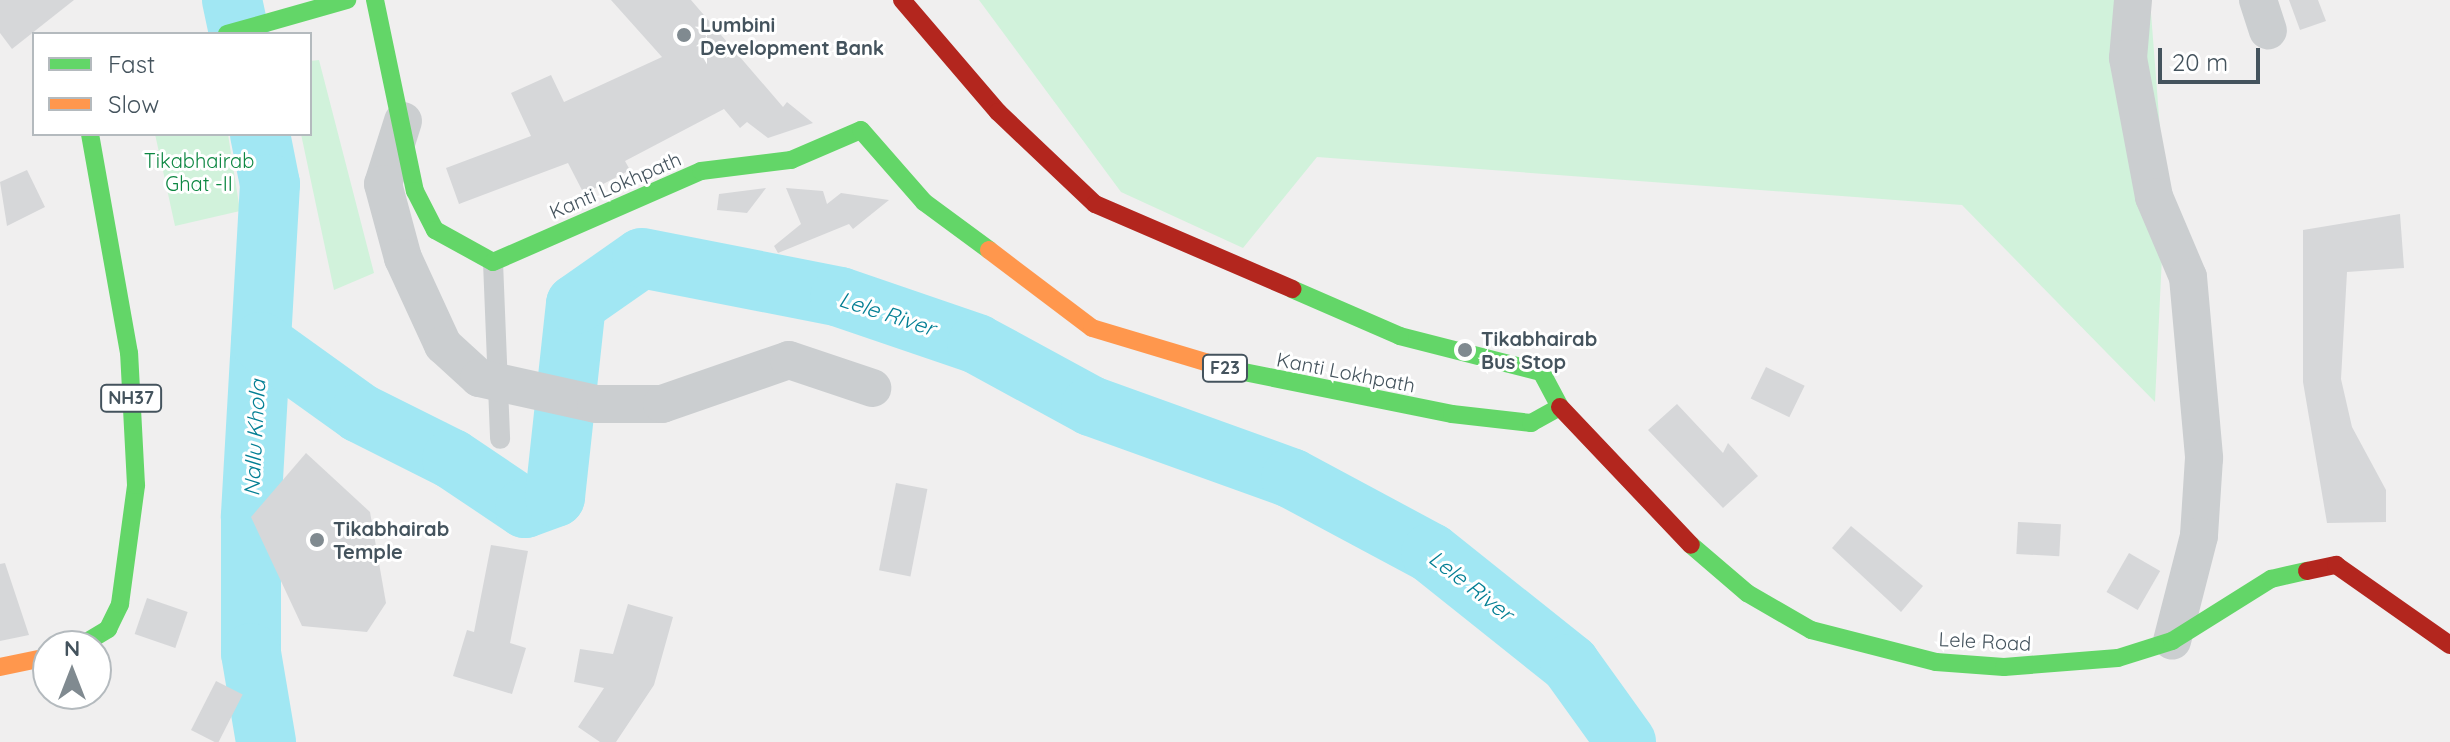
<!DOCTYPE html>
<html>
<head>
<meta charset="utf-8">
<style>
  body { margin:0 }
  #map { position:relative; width:2450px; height:742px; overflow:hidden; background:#f0efef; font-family:Quicksand,sans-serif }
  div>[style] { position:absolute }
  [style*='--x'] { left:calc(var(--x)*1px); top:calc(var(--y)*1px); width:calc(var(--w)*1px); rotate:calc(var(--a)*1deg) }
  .green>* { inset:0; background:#d1f2db }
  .river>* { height:60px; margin:-30px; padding:0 30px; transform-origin:30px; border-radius:30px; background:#a1e7f3 }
  .building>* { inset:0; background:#d6d7d9; transform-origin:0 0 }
  .lane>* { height:20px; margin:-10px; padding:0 10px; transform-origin:10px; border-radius:10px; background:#cbced0 }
  .street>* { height:38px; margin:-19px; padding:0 19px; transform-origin:19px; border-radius:19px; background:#cbced0 }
  .fast>* { height:18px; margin:-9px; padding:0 9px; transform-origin:9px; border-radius:9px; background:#63d668 }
  .slow>* { height:18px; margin:-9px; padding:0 9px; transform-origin:9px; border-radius:9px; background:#ff974d }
  .jam>* { height:18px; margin:-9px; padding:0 9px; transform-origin:9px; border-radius:9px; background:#b3261e }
  .dots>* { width:22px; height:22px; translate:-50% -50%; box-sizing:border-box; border:4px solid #fff; border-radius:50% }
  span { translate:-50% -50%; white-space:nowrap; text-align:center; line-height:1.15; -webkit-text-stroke:6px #fff; paint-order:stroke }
  .shield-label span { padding:2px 6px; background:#fff; border:2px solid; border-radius:6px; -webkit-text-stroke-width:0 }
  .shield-label { font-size:18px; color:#44535d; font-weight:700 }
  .poi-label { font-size:20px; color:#44535d; font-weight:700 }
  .left { translate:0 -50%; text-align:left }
  .park-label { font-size:20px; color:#0d8742 }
  .street-label { font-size:20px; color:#44535d }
  .water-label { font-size:22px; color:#037f94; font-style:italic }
  .legend { position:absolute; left:32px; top:32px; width:280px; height:104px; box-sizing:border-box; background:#fff; border:2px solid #b4babe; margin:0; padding:10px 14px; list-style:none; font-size:24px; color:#44535d }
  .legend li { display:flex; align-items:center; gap:16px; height:40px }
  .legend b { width:40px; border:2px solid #b4babe }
  .north { position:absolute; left:32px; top:630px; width:80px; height:80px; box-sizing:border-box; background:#fff; border:2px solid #b4babe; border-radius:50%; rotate:0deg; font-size:22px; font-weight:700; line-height:32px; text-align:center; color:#44535d }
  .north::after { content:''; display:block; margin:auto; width:28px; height:36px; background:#808a90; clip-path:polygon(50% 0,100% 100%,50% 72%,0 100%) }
  .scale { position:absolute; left:2158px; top:48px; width:102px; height:36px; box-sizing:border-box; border:4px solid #44535d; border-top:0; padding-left:10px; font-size:24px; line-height:28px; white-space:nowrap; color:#44535d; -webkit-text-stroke:6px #fff; paint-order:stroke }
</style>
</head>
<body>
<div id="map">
  <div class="green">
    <i style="clip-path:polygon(979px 0,2150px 0,2165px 194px,2155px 402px,1962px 205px,1317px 157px,1243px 248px,1121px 192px)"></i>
    <i style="clip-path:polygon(319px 60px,374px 273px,334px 290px,301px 134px,310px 134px,310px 61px)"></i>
    <i style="clip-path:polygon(155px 134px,228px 134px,240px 211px,175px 226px)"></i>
  </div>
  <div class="river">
    <i style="--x:232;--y:0;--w:35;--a:78"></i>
    <i style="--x:260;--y:134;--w:51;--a:78.7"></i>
    <i style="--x:270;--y:184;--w:334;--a:93.3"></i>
    <i style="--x:251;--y:517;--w:136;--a:90"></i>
    <i style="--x:251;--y:653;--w:90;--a:80.4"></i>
    <i style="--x:261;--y:342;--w:122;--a:35.6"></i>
    <i style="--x:360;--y:413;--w:103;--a:26.6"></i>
    <i style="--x:452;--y:459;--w:88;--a:33.9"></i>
    <i style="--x:525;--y:508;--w:32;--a:-20"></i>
    <i style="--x:555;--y:497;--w:194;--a:-83.8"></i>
    <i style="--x:576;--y:304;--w:80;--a:-34.9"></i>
    <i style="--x:642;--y:258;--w:202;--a:11.1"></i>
    <i style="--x:840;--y:297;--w:145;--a:18.9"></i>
    <i style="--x:977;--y:344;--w:130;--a:28.5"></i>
    <i style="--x:1091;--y:406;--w:213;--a:19.8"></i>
    <i style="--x:1291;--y:478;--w:159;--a:28.2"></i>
    <i style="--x:1431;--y:553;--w:178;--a:38.6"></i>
    <i style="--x:1570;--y:664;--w:96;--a:54.3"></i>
  </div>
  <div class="building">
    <i style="clip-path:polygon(0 0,74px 0,12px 49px,0 33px)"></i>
    <i style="clip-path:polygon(611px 0,691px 0,783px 107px,787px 102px,813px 123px,768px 138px,747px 122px,740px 128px,724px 109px,625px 161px,630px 170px,584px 194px,568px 163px,459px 204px,446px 168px,531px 136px,511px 93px,551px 75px,564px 102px,662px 57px)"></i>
    <i style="clip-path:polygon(2289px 0,2318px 0,2326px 21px,2300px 30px)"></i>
    <i style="clip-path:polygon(27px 170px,45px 207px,7px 226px,0 182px)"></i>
    <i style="clip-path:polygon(766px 188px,747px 213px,717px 210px,719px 194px)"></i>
    <i style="clip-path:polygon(786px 188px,823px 191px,827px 204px,841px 193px,889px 200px,853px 229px,849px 224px,778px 253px,774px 246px,801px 224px)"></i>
    <i style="clip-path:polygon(2400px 214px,2404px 268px,2347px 272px,2341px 379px,2352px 427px,2386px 490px,2386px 522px,2327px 523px,2303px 382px,2303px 230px)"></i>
    <i style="left:1766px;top:367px;width:43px;height:35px;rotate:26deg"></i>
    <i style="clip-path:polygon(1677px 404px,1723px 453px,1728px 443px,1758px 476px,1723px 508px,1648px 430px)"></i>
    <i style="clip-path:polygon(306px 453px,370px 512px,386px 603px,367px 632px,302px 626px,251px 517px)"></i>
    <i style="left:896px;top:483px;width:32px;height:89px;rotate:11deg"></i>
    <i style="left:2018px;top:522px;width:43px;height:32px;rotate:3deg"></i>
    <i style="clip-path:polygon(1851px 526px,1923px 586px,1901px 612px,1832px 548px)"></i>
    <i style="clip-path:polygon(491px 545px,528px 551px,510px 643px,526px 648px,512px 694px,453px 676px,467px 630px,474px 632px)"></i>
    <i style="left:2129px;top:553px;width:36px;height:45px;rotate:30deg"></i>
    <i style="clip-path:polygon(5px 563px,29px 635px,0 641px,0 564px)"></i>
    <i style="left:147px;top:598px;width:43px;height:38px;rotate:19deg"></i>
    <i style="clip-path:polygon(628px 604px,673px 617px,654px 685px,616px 742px,600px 742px,578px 727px,604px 688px,574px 682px,580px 649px,613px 654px)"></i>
    <i style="left:216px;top:681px;width:30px;height:55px;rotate:27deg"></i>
  </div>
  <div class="lane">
    <i style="--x:493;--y:262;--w:177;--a:87.7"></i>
  </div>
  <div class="street">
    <i style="--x:2133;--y:0;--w:58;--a:94.9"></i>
    <i style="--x:2128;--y:58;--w:141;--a:79.4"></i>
    <i style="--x:2154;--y:197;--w:87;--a:67"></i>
    <i style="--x:2188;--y:277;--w:182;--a:84.9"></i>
    <i style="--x:2204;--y:458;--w:78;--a:93.7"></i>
    <i style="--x:2199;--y:536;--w:108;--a:104.4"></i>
    <i style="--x:2258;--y:0;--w:32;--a:72"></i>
    <i style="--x:403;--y:121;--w:66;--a:107.6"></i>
    <i style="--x:383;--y:184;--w:77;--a:74.9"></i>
    <i style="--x:403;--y:258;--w:96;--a:65.3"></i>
    <i style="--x:443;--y:345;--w:49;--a:42.5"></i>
    <i style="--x:479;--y:378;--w:120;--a:12.5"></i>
    <i style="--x:596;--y:404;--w:66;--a:0"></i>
    <i style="--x:662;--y:404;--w:134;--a:-19.1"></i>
    <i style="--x:789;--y:360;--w:88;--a:18.6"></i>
  </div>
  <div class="fast">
    <i style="--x:375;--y:0;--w:195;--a:78.2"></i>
    <i style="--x:415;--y:191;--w:44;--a:62.9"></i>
    <i style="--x:435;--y:230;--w:66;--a:28.9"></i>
    <i style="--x:493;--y:262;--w:227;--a:-23.6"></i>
    <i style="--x:701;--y:171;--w:91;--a:-7"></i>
    <i style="--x:791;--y:160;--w:76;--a:-23.2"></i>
    <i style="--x:861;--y:130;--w:96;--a:48.8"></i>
    <i style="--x:924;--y:202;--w:81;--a:36.4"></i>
    <i style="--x:227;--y:34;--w:125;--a:-15.8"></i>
    <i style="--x:1229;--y:369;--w:227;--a:11.4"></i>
    <i style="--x:1452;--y:414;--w:80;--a:6.5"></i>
    <i style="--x:1531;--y:423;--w:33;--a:-29"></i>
    <i style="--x:1560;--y:407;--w:40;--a:-118"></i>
    <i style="--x:1541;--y:372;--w:146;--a:-165.7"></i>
    <i style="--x:1400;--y:336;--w:118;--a:-156.5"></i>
    <i style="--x:1691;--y:545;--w:74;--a:40.6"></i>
    <i style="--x:1747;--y:593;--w:74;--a:30"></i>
    <i style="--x:1811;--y:630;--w:129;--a:14.4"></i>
    <i style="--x:1936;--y:662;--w:68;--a:4.2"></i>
    <i style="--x:2004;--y:667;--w:114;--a:-4.5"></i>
    <i style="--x:2118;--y:658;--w:57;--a:-17.5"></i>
    <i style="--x:2172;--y:641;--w:117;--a:-32.1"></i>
    <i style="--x:2271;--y:579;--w:37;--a:-13"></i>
    <i style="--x:80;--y:646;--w:33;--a:-31"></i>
    <i style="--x:108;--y:629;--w:28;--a:-64"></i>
    <i style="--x:120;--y:604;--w:120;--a:-82.3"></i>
    <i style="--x:136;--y:485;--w:132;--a:-93"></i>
    <i style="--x:129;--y:353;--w:222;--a:-100.1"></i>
  </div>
  <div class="slow">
    <i style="--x:989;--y:250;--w:129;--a:37.1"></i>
    <i style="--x:1092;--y:328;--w:143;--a:16.7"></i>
    <i style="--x:0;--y:667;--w:49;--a:-11.8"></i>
  </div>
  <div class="jam">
    <i style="--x:902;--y:0;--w:148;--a:49.4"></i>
    <i style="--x:998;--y:112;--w:134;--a:43.5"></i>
    <i style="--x:1095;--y:204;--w:215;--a:23.3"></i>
    <i style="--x:1560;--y:407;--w:190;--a:46.5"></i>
    <i style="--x:2307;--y:571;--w:30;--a:-12"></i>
    <i style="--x:2336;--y:565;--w:139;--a:35.1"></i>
  </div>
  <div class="dots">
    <i style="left:684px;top:35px;background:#808a90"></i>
    <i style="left:1465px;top:350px;background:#808a90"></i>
    <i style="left:317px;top:540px;background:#808a90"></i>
  </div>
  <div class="shield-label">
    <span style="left:1225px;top:368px">F23</span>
    <span style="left:131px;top:398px">NH37</span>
  </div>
  <div class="poi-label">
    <span class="left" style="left:700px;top:36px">Lumbini<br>Development Bank</span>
    <span class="left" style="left:1481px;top:350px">Tikabhairab<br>Bus Stop</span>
    <span class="left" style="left:333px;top:540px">Tikabhairab<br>Temple</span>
  </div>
  <div class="park-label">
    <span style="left:199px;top:172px">Tikabhairab<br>Ghat -II</span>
  </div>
  <div class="street-label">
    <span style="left:615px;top:185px;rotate:-23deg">Kanti Lokhpath</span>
    <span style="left:1346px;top:372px;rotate:11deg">Kanti Lokhpath</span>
    <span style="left:1985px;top:641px;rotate:3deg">Lele Road</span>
  </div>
  <div class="water-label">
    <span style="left:887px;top:314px;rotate:18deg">Lele River</span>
    <span style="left:255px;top:438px;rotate:-87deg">Nallu Khola</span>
    <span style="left:1471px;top:586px;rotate:38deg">Lele River</span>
  </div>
  <ul class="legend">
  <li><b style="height:10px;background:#63d668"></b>Fast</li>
  <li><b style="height:10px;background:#ff974d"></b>Slow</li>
  </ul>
  <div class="north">N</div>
  <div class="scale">20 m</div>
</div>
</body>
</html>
